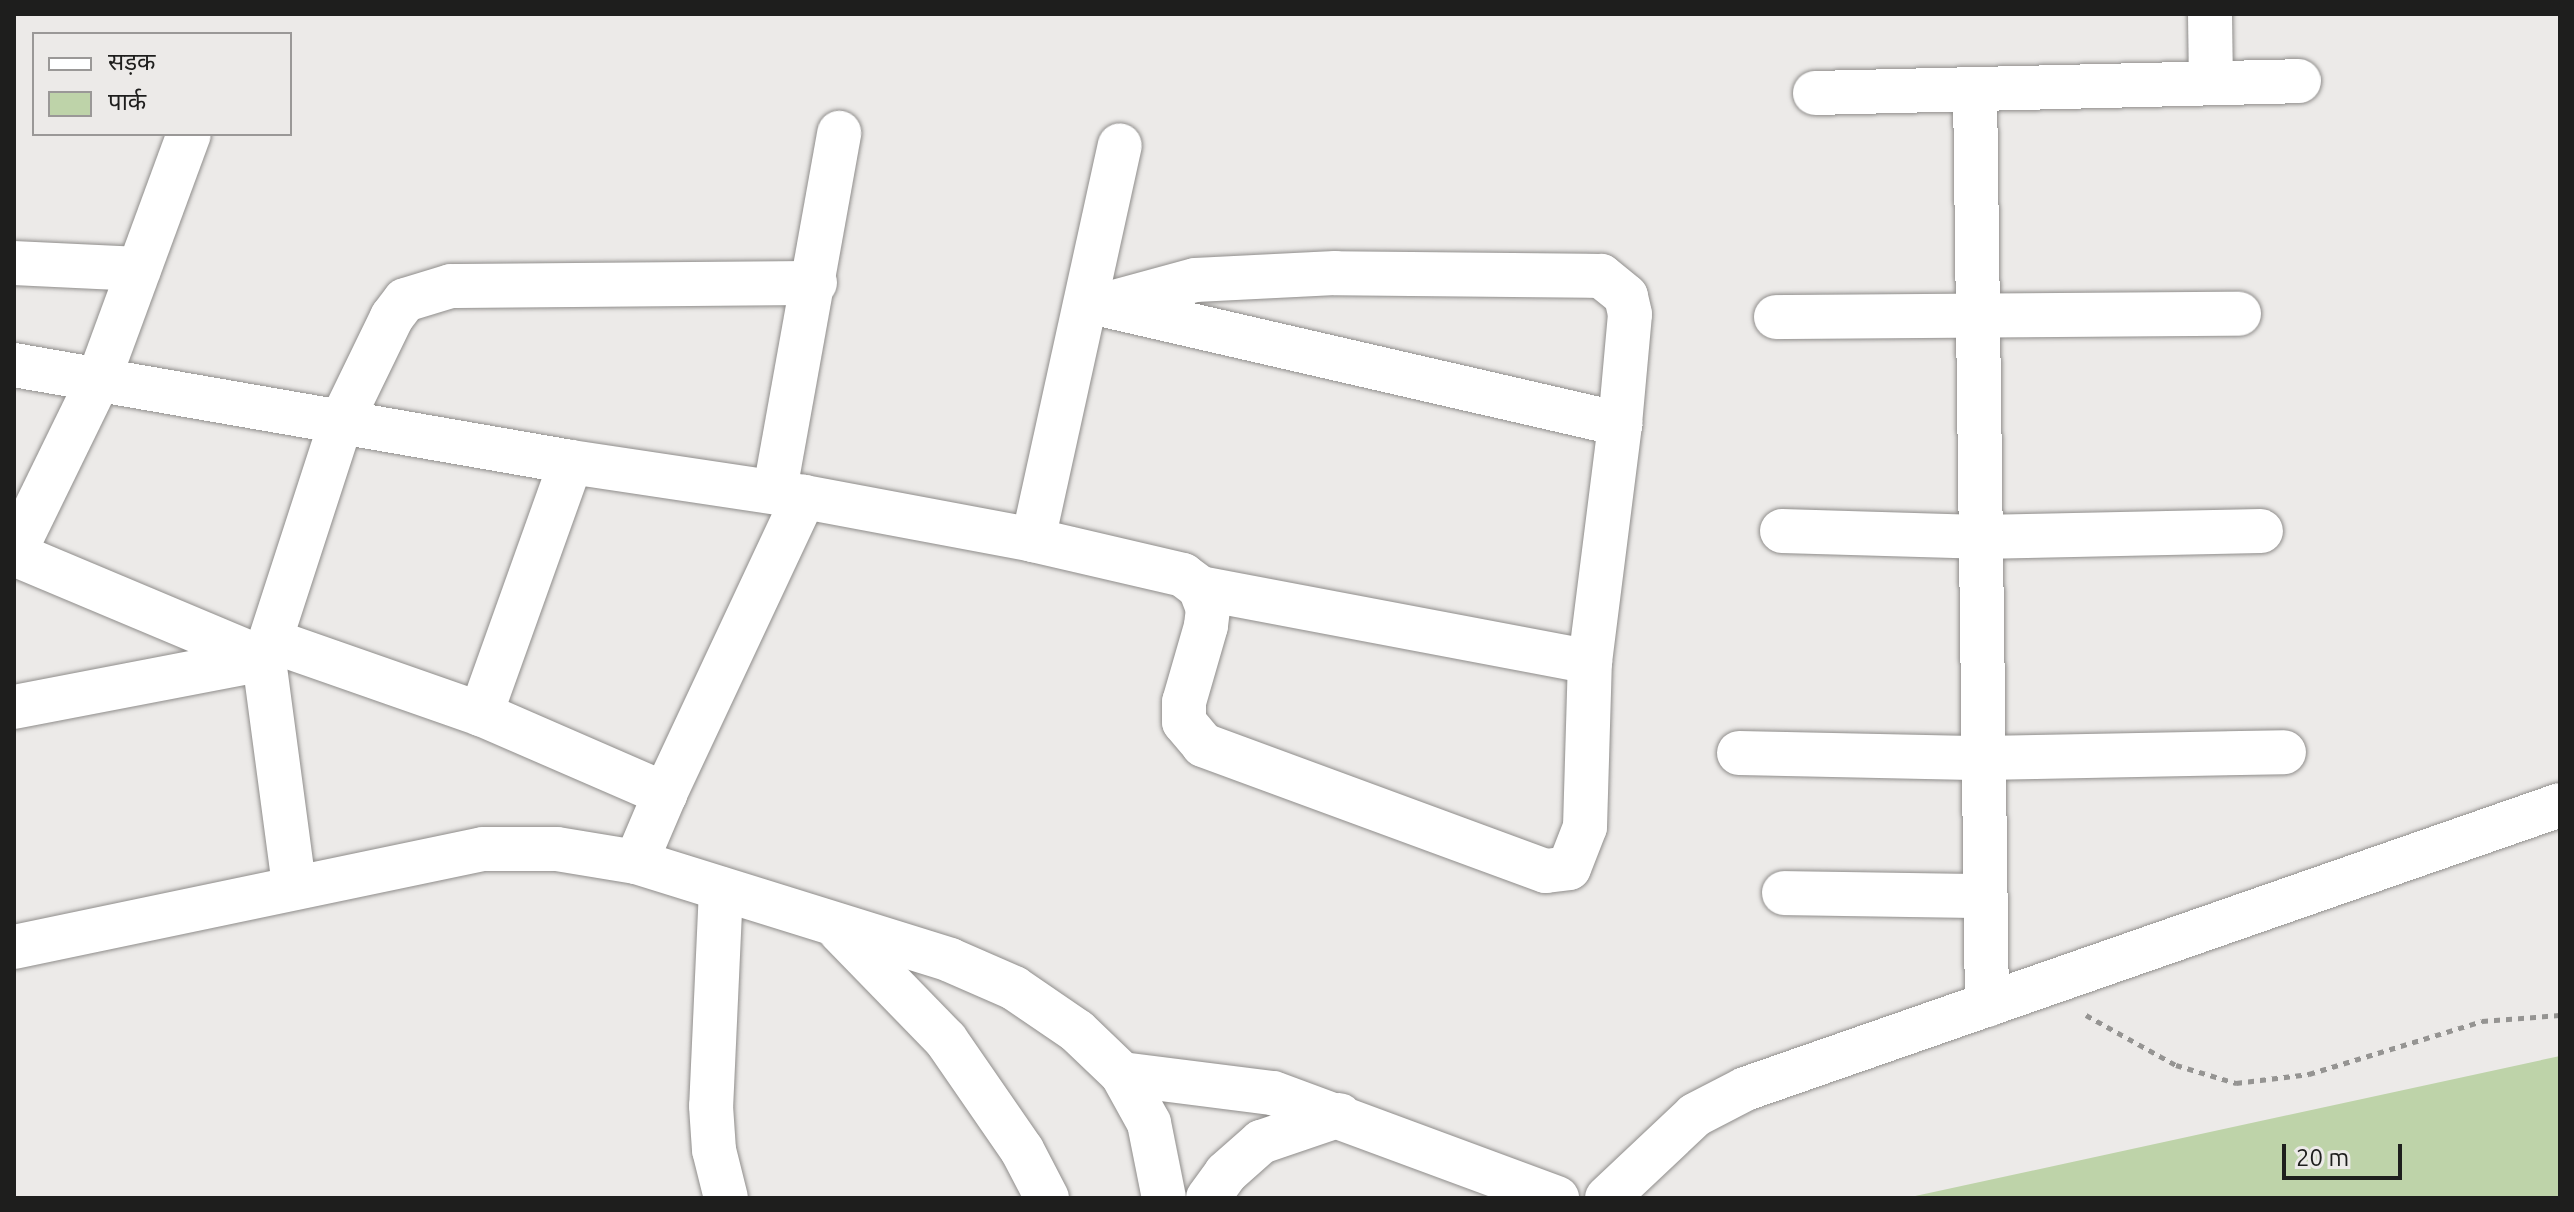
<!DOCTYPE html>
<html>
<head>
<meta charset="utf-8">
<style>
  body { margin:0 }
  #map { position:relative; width:2574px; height:1212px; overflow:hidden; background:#eceae8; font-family:Ubuntu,"Noto Sans Devanagari",sans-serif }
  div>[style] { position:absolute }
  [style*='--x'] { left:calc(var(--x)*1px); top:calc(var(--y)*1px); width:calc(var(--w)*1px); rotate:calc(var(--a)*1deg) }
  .green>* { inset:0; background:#bed3a9 }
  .path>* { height:5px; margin-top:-2.5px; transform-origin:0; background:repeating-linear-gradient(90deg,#959492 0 6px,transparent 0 12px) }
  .roads { filter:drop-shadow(0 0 2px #8f8d8b) drop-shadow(0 0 2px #8f8d8b) }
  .minor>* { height:44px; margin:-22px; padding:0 22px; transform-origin:22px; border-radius:22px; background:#fff }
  span { translate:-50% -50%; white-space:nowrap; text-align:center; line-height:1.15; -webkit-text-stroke:6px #eceae8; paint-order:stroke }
  .frame { position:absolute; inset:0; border:16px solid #1e1e1d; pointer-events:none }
  .legend { position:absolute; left:32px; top:32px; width:260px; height:104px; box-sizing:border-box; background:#eceae8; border:2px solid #9a9897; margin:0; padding:10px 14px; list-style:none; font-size:24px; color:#1e1e1d }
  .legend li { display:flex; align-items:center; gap:16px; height:40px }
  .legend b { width:40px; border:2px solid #9a9897 }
  .scale { position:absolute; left:2282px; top:1144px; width:120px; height:36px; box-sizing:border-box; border:4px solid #1e1e1d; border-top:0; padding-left:10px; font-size:24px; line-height:28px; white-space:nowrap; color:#1e1e1d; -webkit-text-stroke:6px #eceae8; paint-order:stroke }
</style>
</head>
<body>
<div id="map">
  <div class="green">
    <i style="clip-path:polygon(2560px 1056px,2560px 1198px,1906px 1198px)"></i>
  </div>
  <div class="path">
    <i style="--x:2086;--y:1015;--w:103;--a:29.1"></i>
    <i style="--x:2176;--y:1065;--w:63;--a:16.7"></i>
    <i style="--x:2236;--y:1083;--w:74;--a:-7"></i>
    <i style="--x:2309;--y:1074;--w:181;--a:-17"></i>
    <i style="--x:2482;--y:1021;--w:78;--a:-4.4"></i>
  </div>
  <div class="roads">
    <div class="minor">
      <i style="--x:2210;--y:14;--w:69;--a:89.2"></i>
      <i style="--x:1975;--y:89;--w:916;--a:89.25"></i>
      <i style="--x:1815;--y:93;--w:484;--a:-1.4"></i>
      <i style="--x:14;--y:263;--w:125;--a:2.7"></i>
      <i style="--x:1104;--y:305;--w:530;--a:12.99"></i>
      <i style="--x:1776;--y:317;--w:463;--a:-0.4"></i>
      <i style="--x:14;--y:365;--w:565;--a:9.88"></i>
      <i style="--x:571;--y:462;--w:268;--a:109.7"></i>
      <i style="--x:571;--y:462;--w:236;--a:8.5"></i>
      <i style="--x:804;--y:497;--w:328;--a:115.1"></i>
      <i style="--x:775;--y:490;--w:363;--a:-79.8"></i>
      <i style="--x:804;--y:497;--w:233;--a:10.6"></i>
      <i style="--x:1033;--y:540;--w:404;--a:-77.6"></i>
      <i style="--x:1782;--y:531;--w:198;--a:1.7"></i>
      <i style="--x:1980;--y:537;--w:281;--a:-1.2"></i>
      <i style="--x:1033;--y:540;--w:154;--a:13.1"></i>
      <i style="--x:1183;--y:575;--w:21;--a:37"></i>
      <i style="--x:1200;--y:588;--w:22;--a:69"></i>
      <i style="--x:1208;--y:609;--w:17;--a:97"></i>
      <i style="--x:1206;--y:626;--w:79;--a:106.1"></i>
      <i style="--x:1184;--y:702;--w:20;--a:90"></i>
      <i style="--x:1184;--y:722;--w:30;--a:50"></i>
      <i style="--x:1203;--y:745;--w:365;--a:20.2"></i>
      <i style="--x:1546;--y:871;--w:23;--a:-7"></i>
      <i style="--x:1569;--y:868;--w:44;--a:-68.7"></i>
      <i style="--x:1585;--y:827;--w:165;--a:-88.3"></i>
      <i style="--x:1590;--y:662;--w:240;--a:-82.8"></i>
      <i style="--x:1620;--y:424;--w:110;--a:-84.8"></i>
      <i style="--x:1630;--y:314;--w:18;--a:-103"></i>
      <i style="--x:1626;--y:296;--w:32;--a:-141"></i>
      <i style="--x:1601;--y:276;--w:266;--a:-179.4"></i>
      <i style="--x:1335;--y:273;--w:140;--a:177.1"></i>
      <i style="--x:1195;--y:280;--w:95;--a:164.8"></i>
      <i style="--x:14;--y:553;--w:191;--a:-64"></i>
      <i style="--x:98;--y:381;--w:263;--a:-69.8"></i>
      <i style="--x:14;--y:554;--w:271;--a:22.8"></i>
      <i style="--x:1200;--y:588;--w:397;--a:10.7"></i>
      <i style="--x:272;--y:641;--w:221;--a:19.3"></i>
      <i style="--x:481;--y:714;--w:201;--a:23.5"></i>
      <i style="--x:665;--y:794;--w:74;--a:113.1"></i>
      <i style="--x:14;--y:707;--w:255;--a:-10.9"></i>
      <i style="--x:1739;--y:753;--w:245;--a:1.2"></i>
      <i style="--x:1984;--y:758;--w:300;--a:-1.1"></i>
      <i style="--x:294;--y:885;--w:228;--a:-97.6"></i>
      <i style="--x:264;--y:659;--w:249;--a:-72"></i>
      <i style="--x:341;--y:422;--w:117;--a:-64.1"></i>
      <i style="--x:392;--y:317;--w:21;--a:-53"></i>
      <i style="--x:405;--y:300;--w:48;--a:-16.9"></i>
      <i style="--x:451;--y:286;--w:364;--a:-0.5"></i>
      <i style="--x:721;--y:889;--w:217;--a:92.6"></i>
      <i style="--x:711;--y:1106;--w:44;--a:86.1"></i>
      <i style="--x:714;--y:1150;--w:49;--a:76"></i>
      <i style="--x:1784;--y:893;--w:201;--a:0.9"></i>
      <i style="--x:840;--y:931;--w:152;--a:45.8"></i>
      <i style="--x:946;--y:1040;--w:134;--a:55.4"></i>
      <i style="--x:1022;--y:1150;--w:54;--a:62.5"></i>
      <i style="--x:14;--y:947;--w:479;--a:-11.8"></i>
      <i style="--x:483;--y:849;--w:74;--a:0"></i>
      <i style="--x:557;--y:849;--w:80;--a:9.3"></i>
      <i style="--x:636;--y:862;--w:329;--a:17.3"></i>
      <i style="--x:950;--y:960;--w:70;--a:23.6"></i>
      <i style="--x:1014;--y:988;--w:76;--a:34.3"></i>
      <i style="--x:1077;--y:1031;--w:62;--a:43.7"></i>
      <i style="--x:1122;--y:1074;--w:56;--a:61.1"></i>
      <i style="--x:1149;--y:1123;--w:76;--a:78.7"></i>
      <i style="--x:1122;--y:1074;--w:152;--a:7.2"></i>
      <i style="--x:1273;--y:1093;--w:303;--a:20.3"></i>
      <i style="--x:1208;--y:1198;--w:31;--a:-54"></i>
      <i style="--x:1226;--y:1173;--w:47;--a:-41.5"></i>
      <i style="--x:1261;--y:1142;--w:83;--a:-18.9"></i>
      <i style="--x:1607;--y:1198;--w:121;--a:-43.3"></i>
      <i style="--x:1695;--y:1115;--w:56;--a:-27.5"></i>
      <i style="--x:1745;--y:1089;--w:863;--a:-19.21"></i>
    </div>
  </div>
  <div class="frame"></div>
  <ul class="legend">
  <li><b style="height:10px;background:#fff"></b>सड़क</li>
  <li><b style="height:22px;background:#bed3a9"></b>पार्क</li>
  </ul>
  <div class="scale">20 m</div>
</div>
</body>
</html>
